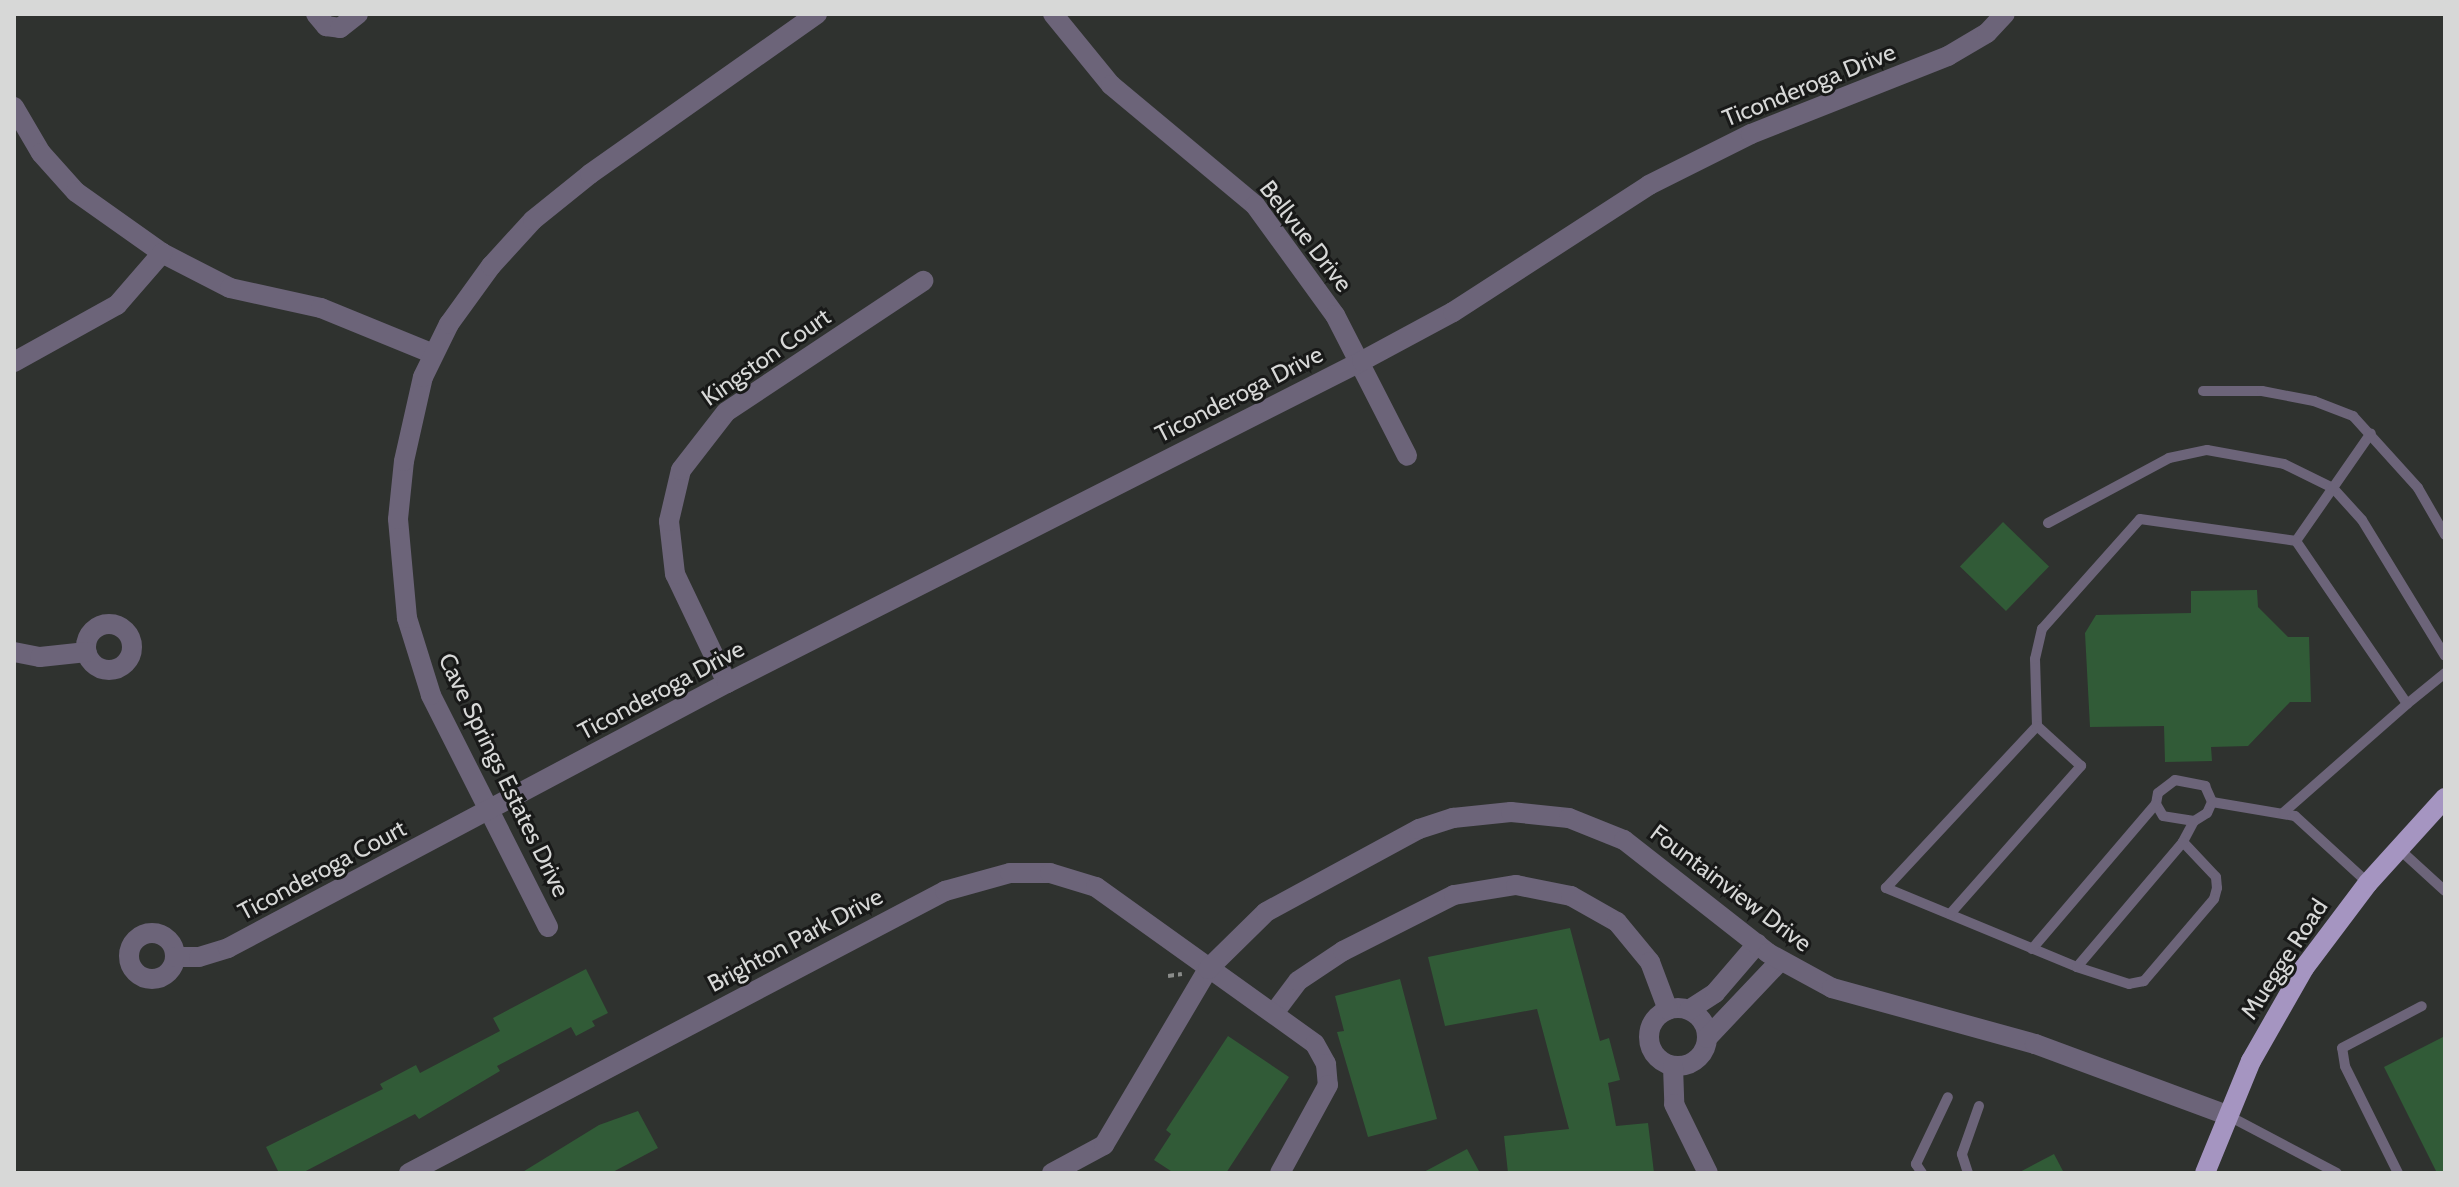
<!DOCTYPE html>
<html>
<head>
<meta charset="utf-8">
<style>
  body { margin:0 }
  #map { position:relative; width:2459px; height:1187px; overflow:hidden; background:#2f322f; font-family:Cabin,sans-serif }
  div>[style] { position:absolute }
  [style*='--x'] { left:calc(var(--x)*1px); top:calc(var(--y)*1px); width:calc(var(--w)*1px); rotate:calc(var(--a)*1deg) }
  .building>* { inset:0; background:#315b37; transform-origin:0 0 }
  .path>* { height:4px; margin-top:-2px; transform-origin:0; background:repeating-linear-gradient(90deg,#8a8c8a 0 6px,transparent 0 10px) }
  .service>* { height:10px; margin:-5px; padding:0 5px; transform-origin:5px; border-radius:5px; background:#6c6479 }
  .minor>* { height:20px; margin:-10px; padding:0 10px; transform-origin:10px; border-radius:10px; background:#6c6479 }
  .minor>.ring { margin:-10px; padding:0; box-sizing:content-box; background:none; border:20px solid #6c6479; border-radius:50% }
  .primary>* { height:20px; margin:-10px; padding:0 10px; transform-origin:10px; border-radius:10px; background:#a595c1 }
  span { translate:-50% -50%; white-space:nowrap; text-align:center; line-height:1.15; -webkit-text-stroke:6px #181918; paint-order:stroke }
  .street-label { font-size:24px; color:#d7d8d7 }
  .frame { position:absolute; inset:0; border:16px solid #d7d8d7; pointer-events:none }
</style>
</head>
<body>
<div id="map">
  <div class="building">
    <i style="left:2003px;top:522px;width:64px;height:62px;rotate:44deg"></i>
    <i style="clip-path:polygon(2257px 590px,2258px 607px,2288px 637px,2309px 637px,2311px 702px,2290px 702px,2248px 746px,2211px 747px,2212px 761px,2165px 762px,2164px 726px,2090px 727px,2085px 633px,2096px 615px,2191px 613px,2191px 591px)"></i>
    <i style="clip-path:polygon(1570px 928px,1600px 1041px,1609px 1038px,1620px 1080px,1608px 1083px,1616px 1126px,1648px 1123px,1654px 1173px,1508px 1173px,1504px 1136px,1569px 1129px,1537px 1009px,1445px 1026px,1428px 957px)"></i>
    <i style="clip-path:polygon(586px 969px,608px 1013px,592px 1021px,595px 1026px,576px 1036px,571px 1027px,497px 1066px,500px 1071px,419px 1119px,415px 1114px,302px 1173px,279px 1173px,266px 1147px,383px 1089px,380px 1084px,416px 1065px,420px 1073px,500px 1031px,493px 1018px)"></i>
    <i style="clip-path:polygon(1400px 979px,1437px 1119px,1368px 1137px,1337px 1032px,1344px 1031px,1335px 996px)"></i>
    <i style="clip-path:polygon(1228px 1036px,1289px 1077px,1226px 1173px,1174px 1173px,1154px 1160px,1171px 1134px,1166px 1130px)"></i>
    <i style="clip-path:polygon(2445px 1036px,2445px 1173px,2437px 1173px,2384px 1067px)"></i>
    <i style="clip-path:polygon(638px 1111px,658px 1148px,611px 1173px,521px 1173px,599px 1125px)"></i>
    <i style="clip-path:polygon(1467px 1149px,1480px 1173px,1422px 1173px)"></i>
    <i style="clip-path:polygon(2054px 1154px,2064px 1173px,2018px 1173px)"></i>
  </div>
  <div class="path">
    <i style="--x:1168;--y:976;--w:14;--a:-8"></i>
  </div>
  <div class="service">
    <i style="--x:2203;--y:391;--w:59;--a:0"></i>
    <i style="--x:2262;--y:391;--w:53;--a:10.9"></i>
    <i style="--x:2314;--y:401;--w:42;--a:21"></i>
    <i style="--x:2353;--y:416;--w:97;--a:47.9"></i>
    <i style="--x:2418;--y:488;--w:54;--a:60.1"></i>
    <i style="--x:2048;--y:523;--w:137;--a:-28.2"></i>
    <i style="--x:2169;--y:458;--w:39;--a:-12"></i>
    <i style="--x:2207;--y:450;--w:78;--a:10.3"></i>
    <i style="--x:2284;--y:464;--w:55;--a:26.1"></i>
    <i style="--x:2333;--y:488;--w:43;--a:47.8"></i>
    <i style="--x:2362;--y:520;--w:159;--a:58.6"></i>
    <i style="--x:2296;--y:541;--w:131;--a:-55.2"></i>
    <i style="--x:2407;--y:704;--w:49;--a:-39.2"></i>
    <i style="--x:2175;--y:780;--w:31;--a:11"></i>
    <i style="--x:2205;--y:786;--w:17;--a:66"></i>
    <i style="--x:2212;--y:802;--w:12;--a:114"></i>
    <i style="--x:2207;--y:813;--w:15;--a:148"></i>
    <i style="--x:2194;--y:821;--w:31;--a:-171"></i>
    <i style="--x:2163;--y:816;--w:14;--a:-120"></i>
    <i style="--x:2156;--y:804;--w:11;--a:-80"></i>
    <i style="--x:2158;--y:793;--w:21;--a:-37"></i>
    <i style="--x:2212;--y:802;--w:84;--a:9.6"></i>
    <i style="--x:2295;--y:816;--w:99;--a:42.5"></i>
    <i style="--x:2194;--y:821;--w:24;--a:118"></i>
    <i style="--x:2183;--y:842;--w:48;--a:46.7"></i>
    <i style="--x:2216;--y:877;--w:11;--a:85"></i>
    <i style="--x:2217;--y:888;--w:11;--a:105"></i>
    <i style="--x:2214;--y:899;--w:108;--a:130.5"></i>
    <i style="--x:2144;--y:981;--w:15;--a:169"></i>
    <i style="--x:2129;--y:984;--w:55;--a:-161.9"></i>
    <i style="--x:2077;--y:967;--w:207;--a:-157.5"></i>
    <i style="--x:1886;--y:888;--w:221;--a:-47"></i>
    <i style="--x:2037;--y:726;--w:67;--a:-91.7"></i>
    <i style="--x:2035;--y:659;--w:31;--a:-77"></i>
    <i style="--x:2042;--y:629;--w:147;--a:-48.3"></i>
    <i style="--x:2140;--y:519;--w:158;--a:8"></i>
    <i style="--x:2296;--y:541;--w:197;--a:55.7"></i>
    <i style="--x:2407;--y:704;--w:164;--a:138.7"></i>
    <i style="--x:2399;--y:849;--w:62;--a:42.4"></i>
    <i style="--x:1950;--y:914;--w:198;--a:-48.5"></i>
    <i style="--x:2081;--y:766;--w:59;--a:-137.7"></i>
    <i style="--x:2032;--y:949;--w:191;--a:-49.5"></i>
    <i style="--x:2077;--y:967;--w:164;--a:-49.7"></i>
    <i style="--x:2227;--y:1115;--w:124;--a:27.8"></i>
    <i style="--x:1922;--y:1173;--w:11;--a:-124"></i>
    <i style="--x:1916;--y:1164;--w:74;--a:-64.5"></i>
    <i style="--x:1968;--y:1173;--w:20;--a:-108"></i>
    <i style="--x:1962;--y:1154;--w:51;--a:-70.5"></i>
    <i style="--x:2398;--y:1173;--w:119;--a:-116.4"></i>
    <i style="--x:2345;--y:1066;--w:18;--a:-99"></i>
    <i style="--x:2342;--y:1048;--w:90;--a:-27.7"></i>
  </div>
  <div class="minor">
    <i style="--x:316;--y:14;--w:16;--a:50"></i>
    <i style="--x:326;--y:26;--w:14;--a:8"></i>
    <i style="--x:340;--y:28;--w:23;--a:-38"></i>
    <i style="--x:1053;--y:14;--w:92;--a:50.8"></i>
    <i style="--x:1111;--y:85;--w:187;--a:39.8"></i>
    <i style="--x:1255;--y:205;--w:136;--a:54"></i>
    <i style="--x:1335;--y:315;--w:158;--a:62.9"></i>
    <i style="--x:14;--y:107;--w:53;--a:59.6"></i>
    <i style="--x:41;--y:153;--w:52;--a:48.1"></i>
    <i style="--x:76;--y:192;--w:105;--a:35.3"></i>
    <i style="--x:162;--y:253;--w:76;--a:27.2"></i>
    <i style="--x:230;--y:288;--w:93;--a:12.4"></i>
    <i style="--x:321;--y:308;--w:119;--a:22.2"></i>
    <i style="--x:14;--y:362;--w:118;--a:-29"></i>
    <i style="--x:117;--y:305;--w:69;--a:-49.1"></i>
    <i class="ring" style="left:86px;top:624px;width:26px;height:26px"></i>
    <i style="--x:14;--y:652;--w:26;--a:11"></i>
    <i style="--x:40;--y:657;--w:47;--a:-6.1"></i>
    <i style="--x:727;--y:683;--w:121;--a:-115.5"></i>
    <i style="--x:675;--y:574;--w:53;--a:-96.5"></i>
    <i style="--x:669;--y:521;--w:52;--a:-76.8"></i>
    <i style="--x:681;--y:470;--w:73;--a:-52.2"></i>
    <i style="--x:726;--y:412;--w:237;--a:-33.6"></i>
    <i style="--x:548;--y:927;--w:260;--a:-116.8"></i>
    <i style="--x:431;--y:695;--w:81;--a:-107.3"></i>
    <i style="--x:407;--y:618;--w:99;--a:-95.2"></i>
    <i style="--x:398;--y:519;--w:58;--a:-84.1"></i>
    <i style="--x:404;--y:461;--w:86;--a:-77.3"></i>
    <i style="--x:423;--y:377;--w:59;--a:-63.9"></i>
    <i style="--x:449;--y:324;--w:72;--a:-54.1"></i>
    <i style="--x:491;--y:266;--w:62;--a:-47.6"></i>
    <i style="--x:533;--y:220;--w:73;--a:-38.9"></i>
    <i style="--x:590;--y:174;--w:278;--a:-35.2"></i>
    <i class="ring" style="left:129px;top:933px;width:26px;height:26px"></i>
    <i style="--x:175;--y:957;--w:24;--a:0"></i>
    <i style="--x:199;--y:957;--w:30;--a:-17"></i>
    <i style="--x:228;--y:948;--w:565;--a:-27.97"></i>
    <i style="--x:727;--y:683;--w:712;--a:-26.89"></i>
    <i style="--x:1362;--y:361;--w:103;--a:-28.3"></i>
    <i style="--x:1453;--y:312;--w:234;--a:-32.9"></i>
    <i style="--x:1649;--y:185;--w:114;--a:-26.6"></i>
    <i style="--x:1751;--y:134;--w:212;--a:-21.6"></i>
    <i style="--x:1948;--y:56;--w:45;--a:-30.5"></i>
    <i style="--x:1987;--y:33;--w:26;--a:-47"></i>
    <i class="ring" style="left:1649px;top:1008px;width:38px;height:38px"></i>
    <i style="--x:1689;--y:1010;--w:31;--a:-33"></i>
    <i style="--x:1715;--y:993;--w:65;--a:-49.4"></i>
    <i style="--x:1274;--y:1013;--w:40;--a:-53"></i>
    <i style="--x:1298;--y:981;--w:54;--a:-33.7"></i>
    <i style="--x:1343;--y:951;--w:124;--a:-26.8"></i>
    <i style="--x:1454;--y:895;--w:63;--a:-9.2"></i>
    <i style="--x:1516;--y:885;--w:56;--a:11.3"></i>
    <i style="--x:1571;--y:896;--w:53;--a:29.5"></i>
    <i style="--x:1617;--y:922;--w:52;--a:50.5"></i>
    <i style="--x:1650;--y:962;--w:51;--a:69.4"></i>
    <i style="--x:1707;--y:1038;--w:106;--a:-46.5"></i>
    <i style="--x:1673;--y:1066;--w:38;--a:88"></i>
    <i style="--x:1674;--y:1104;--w:77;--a:63.8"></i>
    <i style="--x:409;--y:1173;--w:606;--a:-27.75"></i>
    <i style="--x:945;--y:891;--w:67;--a:-15.5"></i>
    <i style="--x:1010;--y:873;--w:40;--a:0"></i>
    <i style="--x:1050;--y:873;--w:48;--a:16.9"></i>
    <i style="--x:1096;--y:887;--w:269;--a:35.6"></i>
    <i style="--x:1315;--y:1044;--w:23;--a:61"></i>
    <i style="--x:1326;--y:1064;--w:21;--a:85"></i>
    <i style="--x:1328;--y:1085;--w:100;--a:118.6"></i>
    <i style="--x:1052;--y:1173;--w:59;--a:-28.3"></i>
    <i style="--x:1104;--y:1145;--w:204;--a:-59.4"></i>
    <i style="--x:1208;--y:969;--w:81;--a:-44.5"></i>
    <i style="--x:1266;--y:912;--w:174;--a:-28.5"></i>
    <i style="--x:1419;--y:829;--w:36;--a:-18"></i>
    <i style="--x:1453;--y:818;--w:58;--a:-5.9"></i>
    <i style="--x:1511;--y:812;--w:58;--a:5.9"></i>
    <i style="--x:1569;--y:818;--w:59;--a:21.8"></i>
    <i style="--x:1624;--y:840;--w:183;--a:38.1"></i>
    <i style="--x:1768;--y:953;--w:73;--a:28.7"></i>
    <i style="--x:1832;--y:988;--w:211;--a:15.4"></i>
    <i style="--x:2035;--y:1044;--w:205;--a:20.3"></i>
  </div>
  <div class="primary">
    <i style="--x:2205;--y:1173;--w:121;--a:-67.7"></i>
    <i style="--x:2251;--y:1061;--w:107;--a:-60.3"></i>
    <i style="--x:2304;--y:968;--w:106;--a:-53"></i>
    <i style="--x:2368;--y:883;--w:115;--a:-47.8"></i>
  </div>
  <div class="street-label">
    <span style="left:1809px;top:85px;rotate:-22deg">Ticonderoga Drive</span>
    <span style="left:1306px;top:236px;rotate:52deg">Bellvue Drive</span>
    <span style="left:766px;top:357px;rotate:-35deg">Kingston Court</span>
    <span style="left:1239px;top:394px;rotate:-27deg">Ticonderoga Drive</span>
    <span style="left:661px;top:690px;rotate:-28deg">Ticonderoga Drive</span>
    <span style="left:504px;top:775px;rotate:64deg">Cave Springs Estates Drive</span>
    <span style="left:322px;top:870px;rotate:-28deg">Ticonderoga Court</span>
    <span style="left:1731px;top:888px;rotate:37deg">Fountainview Drive</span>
    <span style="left:795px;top:940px;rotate:-28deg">Brighton Park Drive</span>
    <span style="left:2284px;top:959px;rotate:-57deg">Muegge Road</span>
  </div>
  <div class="frame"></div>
</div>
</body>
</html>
